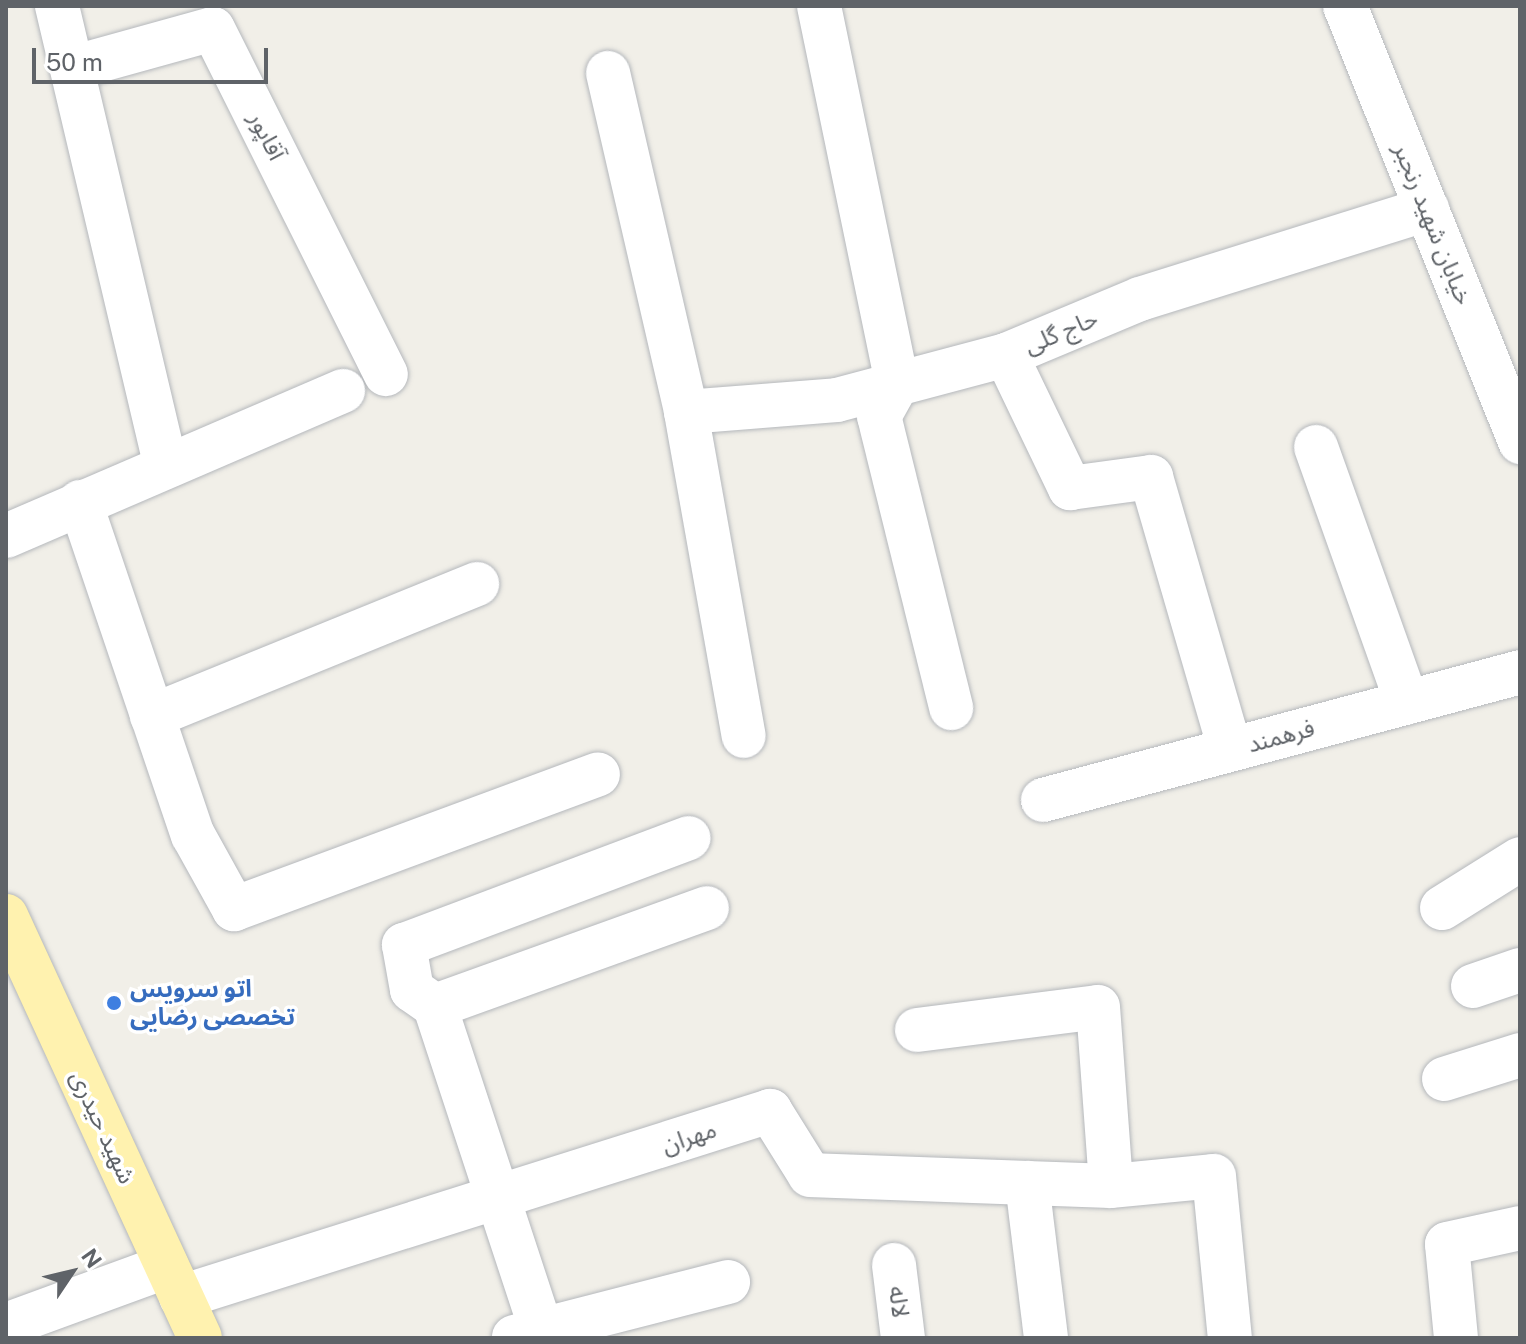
<!DOCTYPE html>
<html>
<head>
<meta charset="utf-8">
<style>
  body { margin:0 }
  #map { position:relative; width:1526px; height:1344px; overflow:hidden; background:#f1efe8; font-family:"Public Sans","Noto Sans Arabic",sans-serif }
  div>[style] { position:absolute }
  [style*='--x'] { left:calc(var(--x)*1px); top:calc(var(--y)*1px); width:calc(var(--w)*1px); rotate:calc(var(--a)*1deg) }
  .roads { filter:drop-shadow(0 0 2px #b5b8bc) drop-shadow(0 0 2px #b5b8bc) }
  .minor>* { height:44px; margin:-22px; padding:0 22px; transform-origin:22px; border-radius:22px; background:#fff }
  .major>* { height:44px; margin:-22px; padding:0 22px; transform-origin:22px; border-radius:22px; background:#fff2af }
  .dots>* { width:22px; height:22px; translate:-50% -50%; box-sizing:border-box; border:4px solid #fff; border-radius:50% }
  span { translate:-50% -50%; white-space:nowrap; text-align:center; line-height:1.15; -webkit-text-stroke:7px #fff; paint-order:stroke }
  .street-label { font-size:24px; color:#5f6368 }
  .shop-label { font-size:24px; color:#366cbe; font-weight:700 }
  .left { translate:0 -50%; text-align:left }
  .frame { position:absolute; inset:0; border:8px solid #5f6368; pointer-events:none }
  .north { position:absolute; left:32px; top:1232px; width:80px; height:80px; -webkit-text-stroke:6px #fff; paint-order:stroke; rotate:55deg; font-size:22px; font-weight:700; line-height:32px; text-align:center; color:#5f6368 }
  .north::after { content:''; display:block; margin:auto; width:28px; height:36px; background:#5f6368; clip-path:polygon(50% 0,100% 100%,50% 72%,0 100%) }
  .scale { position:absolute; left:32px; top:48px; width:236px; height:36px; box-sizing:border-box; border:4px solid #5f6368; border-top:0; padding-left:10px; font-size:24px; line-height:28px; white-space:nowrap; color:#5f6368; -webkit-text-stroke:6px #fff; paint-order:stroke }
</style>
</head>
<body>
<div id="map">
  <div class="roads">
    <div class="minor">
      <i style="--x:57;--y:6;--w:471;--a:76.7"></i>
      <i style="--x:819;--y:6;--w:386;--a:78.3"></i>
      <i style="--x:897;--y:384;--w:37;--a:119"></i>
      <i style="--x:879;--y:416;--w:301;--a:76.1"></i>
      <i style="--x:1345;--y:6;--w:470;--a:68.1"></i>
      <i style="--x:72;--y:68;--w:146;--a:-15.5"></i>
      <i style="--x:213;--y:29;--w:386;--a:63.4"></i>
      <i style="--x:608;--y:73;--w:348;--a:77"></i>
      <i style="--x:686;--y:412;--w:329;--a:79.9"></i>
      <i style="--x:1006;--y:355;--w:148;--a:64.3"></i>
      <i style="--x:1070;--y:488;--w:82;--a:-7.7"></i>
      <i style="--x:1151;--y:477;--w:283;--a:73.8"></i>
      <i style="--x:686;--y:412;--w:151;--a:-4.5"></i>
      <i style="--x:837;--y:400;--w:175;--a:-14.9"></i>
      <i style="--x:1006;--y:355;--w:145;--a:-22.7"></i>
      <i style="--x:1140;--y:299;--w:301;--a:-17.4"></i>
      <i style="--x:1316;--y:447;--w:271;--a:70.4"></i>
      <i style="--x:80;--y:502;--w:352;--a:71.3"></i>
      <i style="--x:193;--y:835;--w:85;--a:61"></i>
      <i style="--x:234;--y:909;--w:388;--a:-20.3"></i>
      <i style="--x:6;--y:536;--w:367;--a:-23.3"></i>
      <i style="--x:152;--y:716;--w:351;--a:-22.1"></i>
      <i style="--x:1043;--y:800;--w:494;--a:-15"></i>
      <i style="--x:1442;--y:908;--w:92;--a:-32.1"></i>
      <i style="--x:1473;--y:986;--w:50;--a:-18.8"></i>
      <i style="--x:435;--y:1006;--w:28;--a:-145"></i>
      <i style="--x:412;--y:990;--w:46;--a:-100.1"></i>
      <i style="--x:404;--y:945;--w:304;--a:-20.6"></i>
      <i style="--x:917;--y:1030;--w:182;--a:-7.2"></i>
      <i style="--x:1098;--y:1007;--w:179;--a:85.8"></i>
      <i style="--x:1444;--y:1079;--w:80;--a:-17.5"></i>
      <i style="--x:1027;--y:1183;--w:84;--a:2"></i>
      <i style="--x:1111;--y:1186;--w:103;--a:-5.5"></i>
      <i style="--x:1214;--y:1176;--w:163;--a:84.4"></i>
      <i style="--x:894;--y:1265;--w:74;--a:83"></i>
      <i style="--x:181;--y:1297;--w:618;--a:-17.53"></i>
      <i style="--x:770;--y:1111;--w:75;--a:58"></i>
      <i style="--x:810;--y:1175;--w:217;--a:2.1"></i>
      <i style="--x:1027;--y:1183;--w:156;--a:83"></i>
      <i style="--x:6;--y:1325;--w:171;--a:-20.1"></i>
      <i style="--x:514;--y:1337;--w:221;--a:-14.4"></i>
      <i style="--x:544;--y:1338;--w:349;--a:-108.2"></i>
      <i style="--x:435;--y:1006;--w:289;--a:-19.8"></i>
      <i style="--x:1456;--y:1338;--w:94;--a:-95.5"></i>
      <i style="--x:1447;--y:1244;--w:75;--a:-12.4"></i>
    </div>
    <div class="major">
      <i style="--x:6;--y:916;--w:464;--a:65.3"></i>
    </div>
  </div>
  <div class="dots">
    <i style="left:114px;top:1003px;background:#3f7fe0"></i>
  </div>
  <div class="street-label">
    <span style="left:267px;top:136px;rotate:63deg">آقاپور</span>
    <span style="left:1433px;top:224px;rotate:68deg">خیابان شهید رنجبر</span>
    <span style="left:1061px;top:332px;rotate:-23deg">حاج گلی</span>
    <span style="left:1281px;top:736px;rotate:-15deg">فرهمند</span>
    <span style="left:103px;top:1127px;rotate:65deg">شهید حیدری</span>
    <span style="left:689px;top:1137px;rotate:-18deg">مهران</span>
    <span style="left:899px;top:1302px;rotate:83deg">لاله</span>
  </div>
  <div class="shop-label">
    <span class="left" style="left:130px;top:1003px">اتو سرویس<br>تخصصی رضایی</span>
  </div>
  <div class="frame"></div>
  <div class="north">N</div>
  <div class="scale">50 m</div>
</div>
</body>
</html>
